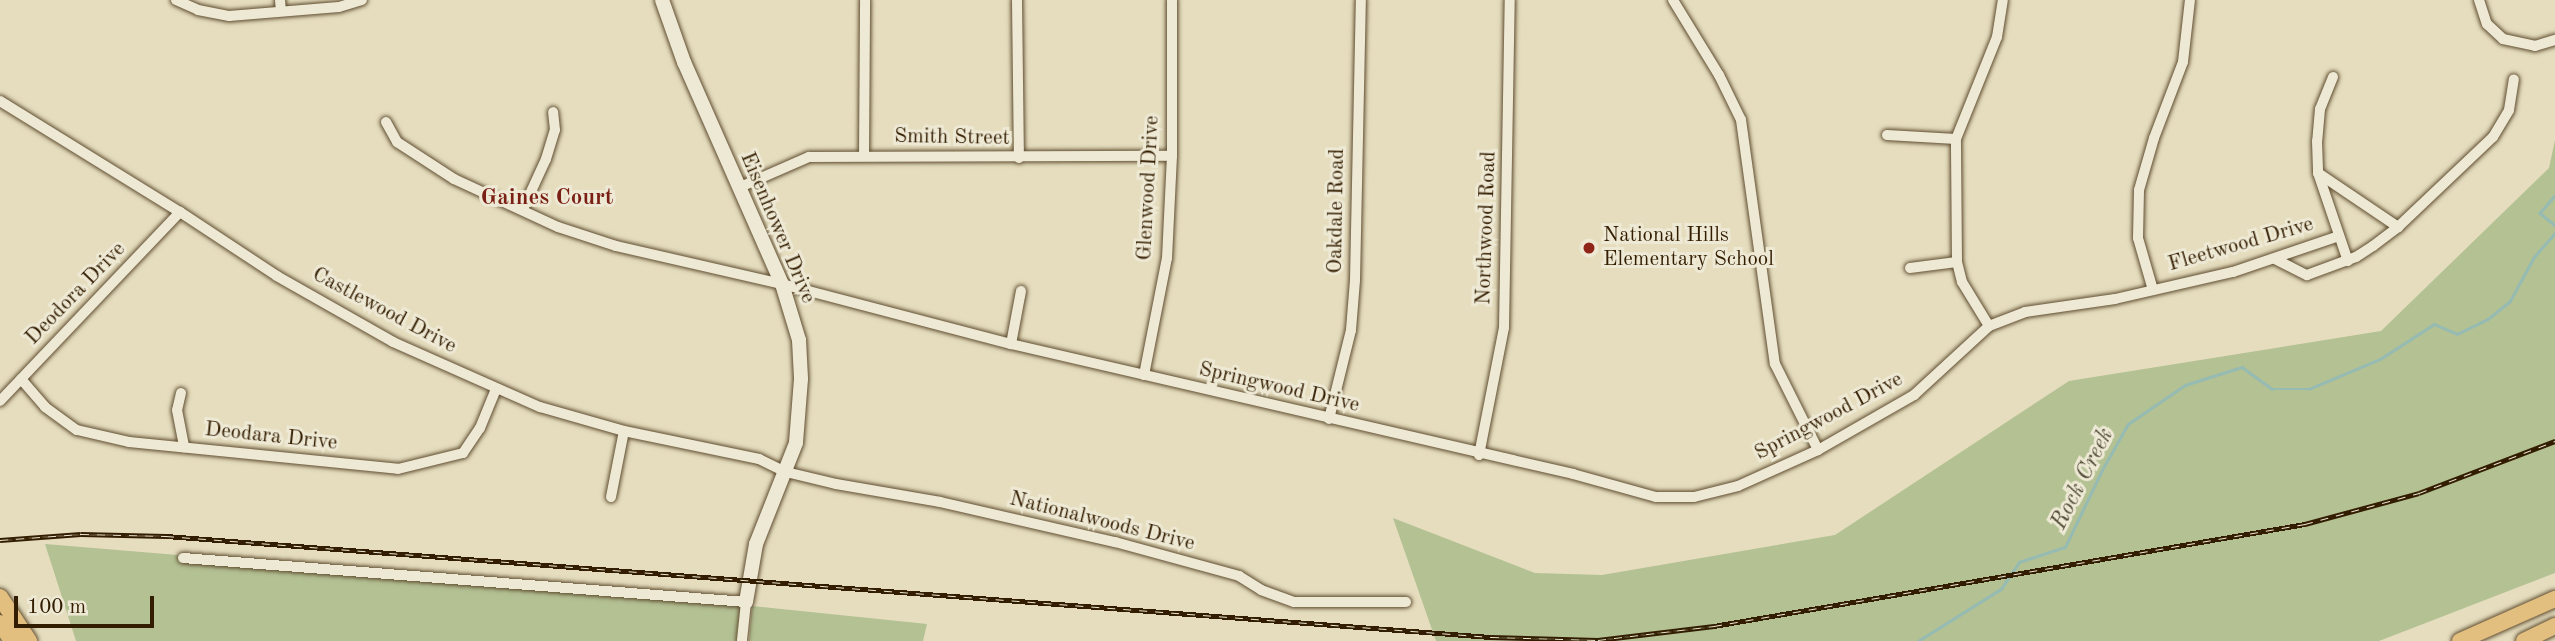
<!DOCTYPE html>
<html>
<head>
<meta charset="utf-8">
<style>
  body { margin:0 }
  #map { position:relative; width:2555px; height:641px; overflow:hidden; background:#e5ddbe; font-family:"Old Standard TT",serif }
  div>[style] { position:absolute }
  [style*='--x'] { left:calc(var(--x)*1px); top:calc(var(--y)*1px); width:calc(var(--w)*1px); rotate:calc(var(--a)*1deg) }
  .green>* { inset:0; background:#b3c193 }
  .stream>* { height:2.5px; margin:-1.25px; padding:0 1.25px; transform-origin:1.25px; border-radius:1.25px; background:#96bbb3 }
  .roads { filter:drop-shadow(0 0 2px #604d30) drop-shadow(0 0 2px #604d30) }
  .street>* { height:10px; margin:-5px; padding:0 5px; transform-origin:5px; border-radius:5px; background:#eee9d5 }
  .secondary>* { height:14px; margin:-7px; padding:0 7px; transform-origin:7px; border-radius:7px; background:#eee9d5 }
  .primary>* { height:16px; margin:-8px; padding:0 8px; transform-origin:8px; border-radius:8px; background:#e2be7f }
  .rail>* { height:5px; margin-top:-2.5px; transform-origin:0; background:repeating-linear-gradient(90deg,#eee9d5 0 8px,#331d00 0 16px); box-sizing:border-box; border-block:2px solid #331d00 }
  .dots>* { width:19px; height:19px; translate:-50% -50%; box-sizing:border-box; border:4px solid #eee9d5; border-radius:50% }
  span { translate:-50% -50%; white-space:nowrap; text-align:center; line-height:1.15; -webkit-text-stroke:6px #eee9d5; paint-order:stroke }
  .street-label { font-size:21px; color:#331d00 }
  .poi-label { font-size:21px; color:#331d00 }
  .left { translate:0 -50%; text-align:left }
  .neighbourhood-label { font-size:23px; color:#7a1f14; font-weight:700 }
  .water-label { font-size:23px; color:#514c36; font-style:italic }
  .scale { position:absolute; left:14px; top:596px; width:140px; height:32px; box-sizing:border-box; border:4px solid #331d00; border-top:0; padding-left:9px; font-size:21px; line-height:24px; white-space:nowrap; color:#331d00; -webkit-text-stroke:5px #eee9d5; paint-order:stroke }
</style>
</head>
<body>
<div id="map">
  <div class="green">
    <i style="clip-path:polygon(2555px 140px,2555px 573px,2379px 641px,1436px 641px,1393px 518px,1535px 573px,1602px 575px,1835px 535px,2069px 381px,2381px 331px,2549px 168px)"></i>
    <i style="clip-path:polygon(45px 544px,746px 602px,744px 641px,76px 641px)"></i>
    <i style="clip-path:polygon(752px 606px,927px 624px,923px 641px,749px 641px)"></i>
  </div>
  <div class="stream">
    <i style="--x:2555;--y:196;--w:23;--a:131"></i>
    <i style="--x:2540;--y:213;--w:19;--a:39"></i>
    <i style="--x:1918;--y:641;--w:98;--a:-32.1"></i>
    <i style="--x:2001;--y:589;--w:32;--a:-56"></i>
    <i style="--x:2019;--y:562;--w:48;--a:-18.1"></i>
    <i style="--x:2065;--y:547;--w:85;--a:-64.3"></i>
    <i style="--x:2102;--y:470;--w:53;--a:-60.5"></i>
    <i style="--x:2128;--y:424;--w:69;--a:-34.4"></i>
    <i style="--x:2185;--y:385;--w:60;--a:-17.5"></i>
    <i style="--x:2242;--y:367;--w:37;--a:36"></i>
    <i style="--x:2272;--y:389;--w:37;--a:0"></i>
    <i style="--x:2309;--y:389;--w:77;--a:-22.9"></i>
    <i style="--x:2380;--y:359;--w:64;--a:-32.9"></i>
    <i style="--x:2434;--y:324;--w:25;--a:23"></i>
    <i style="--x:2457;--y:334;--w:34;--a:-26"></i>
    <i style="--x:2488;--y:319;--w:28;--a:-39"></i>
    <i style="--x:2510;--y:301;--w:50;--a:-61.4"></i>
    <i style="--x:2534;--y:257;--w:32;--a:-49"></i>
  </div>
  <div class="roads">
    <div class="street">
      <i style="--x:176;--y:0;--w:24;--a:24"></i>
      <i style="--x:198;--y:10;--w:32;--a:11"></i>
      <i style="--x:229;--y:16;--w:110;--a:-4.7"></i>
      <i style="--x:339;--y:7;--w:24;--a:-17"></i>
      <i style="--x:280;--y:0;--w:11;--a:85"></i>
      <i style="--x:1017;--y:0;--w:158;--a:89.3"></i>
      <i style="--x:1673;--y:0;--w:88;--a:58.5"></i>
      <i style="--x:1719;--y:75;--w:50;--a:63.9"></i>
      <i style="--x:1741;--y:120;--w:246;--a:82.1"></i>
      <i style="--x:1775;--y:364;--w:96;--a:63.4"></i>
      <i style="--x:2479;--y:0;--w:25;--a:72"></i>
      <i style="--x:2487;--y:24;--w:22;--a:43"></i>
      <i style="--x:2503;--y:39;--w:33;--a:12"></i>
      <i style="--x:2535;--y:46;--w:21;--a:-17"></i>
      <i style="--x:2333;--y:77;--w:35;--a:112"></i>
      <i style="--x:2320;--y:109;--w:32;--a:95"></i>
      <i style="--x:2317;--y:141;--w:32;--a:88"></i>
      <i style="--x:2318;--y:173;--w:93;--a:71.2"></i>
      <i style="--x:0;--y:101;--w:211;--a:31.7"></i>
      <i style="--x:180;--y:212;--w:116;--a:33.4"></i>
      <i style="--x:277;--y:276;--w:133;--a:29.6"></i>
      <i style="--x:393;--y:342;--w:161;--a:23.9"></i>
      <i style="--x:540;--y:407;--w:87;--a:15.9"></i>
      <i style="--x:624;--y:431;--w:138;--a:11.7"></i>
      <i style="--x:759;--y:459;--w:30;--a:26"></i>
      <i style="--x:786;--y:472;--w:51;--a:13.5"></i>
      <i style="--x:836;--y:484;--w:106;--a:9.8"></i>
      <i style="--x:940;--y:502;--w:180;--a:12.9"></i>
      <i style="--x:1115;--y:542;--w:129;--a:15.3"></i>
      <i style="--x:1239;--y:576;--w:26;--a:32"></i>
      <i style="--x:1261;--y:590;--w:35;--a:20"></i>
      <i style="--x:1294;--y:602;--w:112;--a:0"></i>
      <i style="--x:386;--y:122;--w:23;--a:61"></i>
      <i style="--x:397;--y:142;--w:68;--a:33"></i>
      <i style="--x:454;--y:179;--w:115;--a:24.8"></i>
      <i style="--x:558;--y:227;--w:61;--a:18.1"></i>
      <i style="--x:616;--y:246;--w:170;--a:12.9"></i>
      <i style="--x:782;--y:284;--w:237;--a:14.7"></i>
      <i style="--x:1011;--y:344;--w:577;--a:13.02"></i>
      <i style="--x:1573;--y:474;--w:86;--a:15.5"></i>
      <i style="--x:1656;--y:497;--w:38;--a:0"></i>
      <i style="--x:1694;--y:497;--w:45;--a:-14"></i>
      <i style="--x:1738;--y:486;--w:88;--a:-24.2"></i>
      <i style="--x:1818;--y:450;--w:111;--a:-29.8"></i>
      <i style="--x:1914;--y:395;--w:102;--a:-42.6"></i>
      <i style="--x:1989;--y:326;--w:39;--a:-21"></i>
      <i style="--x:2025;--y:312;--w:91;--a:-8.2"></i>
      <i style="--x:2115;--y:299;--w:121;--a:-12.9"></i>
      <i style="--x:2233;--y:272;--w:112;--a:-18.8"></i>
      <i style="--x:1887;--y:135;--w:69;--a:3.3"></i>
      <i style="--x:864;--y:156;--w:156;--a:-89.6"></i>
      <i style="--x:2318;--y:173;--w:97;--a:34"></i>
      <i style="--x:738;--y:188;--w:77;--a:-23.6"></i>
      <i style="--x:809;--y:157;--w:363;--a:-0.2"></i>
      <i style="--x:523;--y:209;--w:55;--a:-65.3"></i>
      <i style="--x:546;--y:159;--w:30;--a:-73"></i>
      <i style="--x:555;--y:130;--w:18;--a:-96"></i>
      <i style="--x:2275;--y:259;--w:36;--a:27"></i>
      <i style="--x:2307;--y:275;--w:52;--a:-20.2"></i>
      <i style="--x:2356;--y:257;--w:20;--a:-33"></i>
      <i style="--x:2373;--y:246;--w:31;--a:-37"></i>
      <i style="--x:2398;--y:227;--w:131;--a:-43.5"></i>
      <i style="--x:2493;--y:137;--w:31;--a:-59"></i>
      <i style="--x:2509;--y:110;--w:31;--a:-81"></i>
      <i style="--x:1910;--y:268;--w:47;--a:-7.3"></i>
      <i style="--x:2153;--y:290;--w:54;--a:-106.1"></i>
      <i style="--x:2138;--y:238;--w:48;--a:-88.8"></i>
      <i style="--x:2139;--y:190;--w:54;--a:-73.9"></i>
      <i style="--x:2154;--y:138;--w:81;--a:-69.1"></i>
      <i style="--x:2183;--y:62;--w:62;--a:-83.6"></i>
      <i style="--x:1989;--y:326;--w:52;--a:-121.5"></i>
      <i style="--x:1962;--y:282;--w:21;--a:-104"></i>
      <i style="--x:1957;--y:262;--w:123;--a:-90.5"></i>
      <i style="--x:1956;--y:139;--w:110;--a:-68.1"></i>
      <i style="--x:1997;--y:37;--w:37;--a:-81"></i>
      <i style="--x:1011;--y:344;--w:54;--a:-79.3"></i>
      <i style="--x:1144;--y:375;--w:119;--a:-78.9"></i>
      <i style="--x:1167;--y:258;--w:102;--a:-87.2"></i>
      <i style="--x:1172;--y:156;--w:156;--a:-90"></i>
      <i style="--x:21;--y:379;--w:37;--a:49"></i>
      <i style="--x:45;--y:407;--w:39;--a:36"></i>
      <i style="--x:77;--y:430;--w:53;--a:13"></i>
      <i style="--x:129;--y:442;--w:270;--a:5.7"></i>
      <i style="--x:398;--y:469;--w:67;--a:-13.8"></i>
      <i style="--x:463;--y:453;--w:30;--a:-56"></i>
      <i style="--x:480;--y:428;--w:42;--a:-67.7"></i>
      <i style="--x:181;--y:393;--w:17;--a:103"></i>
      <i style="--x:177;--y:410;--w:38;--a:79"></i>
      <i style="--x:0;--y:401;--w:261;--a:-46.4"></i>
      <i style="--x:1329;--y:419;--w:92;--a:-76.1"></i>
      <i style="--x:1351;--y:330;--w:50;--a:-85.4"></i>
      <i style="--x:1355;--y:280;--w:280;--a:-88.8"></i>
      <i style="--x:1479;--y:455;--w:129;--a:-78.9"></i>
      <i style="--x:1504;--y:328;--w:328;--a:-89"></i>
      <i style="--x:611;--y:497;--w:67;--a:-78.9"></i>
      <i style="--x:183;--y:558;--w:565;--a:4.47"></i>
      <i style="--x:746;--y:602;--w:39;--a:96"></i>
    </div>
    <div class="secondary">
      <i style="--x:662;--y:0;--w:66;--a:70.5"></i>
      <i style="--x:684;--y:62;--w:243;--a:66.2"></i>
      <i style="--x:782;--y:284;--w:59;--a:73.1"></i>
      <i style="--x:799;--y:340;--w:39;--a:87"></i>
      <i style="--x:801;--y:379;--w:64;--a:94.5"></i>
      <i style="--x:796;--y:443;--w:109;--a:111.6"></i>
      <i style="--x:756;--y:544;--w:59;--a:99.8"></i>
    </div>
    <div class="primary">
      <i style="--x:0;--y:597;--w:53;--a:56.6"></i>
      <i style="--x:0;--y:623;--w:22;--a:56"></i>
      <i style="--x:2460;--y:641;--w:104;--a:-23.9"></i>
      <i style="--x:2524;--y:641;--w:34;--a:-26"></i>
    </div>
  </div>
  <div class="rail">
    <i style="--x:0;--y:540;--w:81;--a:-4.2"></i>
    <i style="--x:81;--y:534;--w:85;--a:1.3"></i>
    <i style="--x:166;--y:536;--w:1329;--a:4.36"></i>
    <i style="--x:1491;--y:637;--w:107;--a:1.6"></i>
    <i style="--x:1598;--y:640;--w:117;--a:-6.9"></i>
    <i style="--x:1714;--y:626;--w:600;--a:-9.79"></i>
    <i style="--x:2305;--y:524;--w:118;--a:-15.2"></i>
    <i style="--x:2419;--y:493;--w:146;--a:-20.9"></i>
  </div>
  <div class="dots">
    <i style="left:1589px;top:248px;background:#8f2418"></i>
  </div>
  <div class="street-label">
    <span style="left:952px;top:138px;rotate:1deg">Smith Street</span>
    <span style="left:1149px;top:188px;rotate:-87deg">Glenwood Drive</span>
    <span style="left:1337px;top:211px;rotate:-89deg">Oakdale Road</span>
    <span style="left:777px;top:228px;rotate:67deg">Eisenhower Drive</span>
    <span style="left:1487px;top:228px;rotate:-88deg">Northwood Road</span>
    <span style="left:2241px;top:245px;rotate:-16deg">Fleetwood Drive</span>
    <span style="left:76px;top:294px;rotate:-46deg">Deodora Drive</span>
    <span style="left:384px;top:311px;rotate:28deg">Castlewood Drive</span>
    <span style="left:1279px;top:388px;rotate:13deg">Springwood Drive</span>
    <span style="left:1829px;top:417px;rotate:-28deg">Springwood Drive</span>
    <span style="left:271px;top:437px;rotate:6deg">Deodara Drive</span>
    <span style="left:1102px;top:522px;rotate:14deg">Nationalwoods Drive</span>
  </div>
  <div class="poi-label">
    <span class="left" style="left:1603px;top:248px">National Hills<br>Elementary School</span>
  </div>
  <div class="neighbourhood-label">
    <span style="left:547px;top:198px">Gaines Court</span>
  </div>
  <div class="water-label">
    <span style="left:2083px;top:479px;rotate:-63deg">Rock Creek</span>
  </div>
  <div class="scale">100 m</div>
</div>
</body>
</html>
